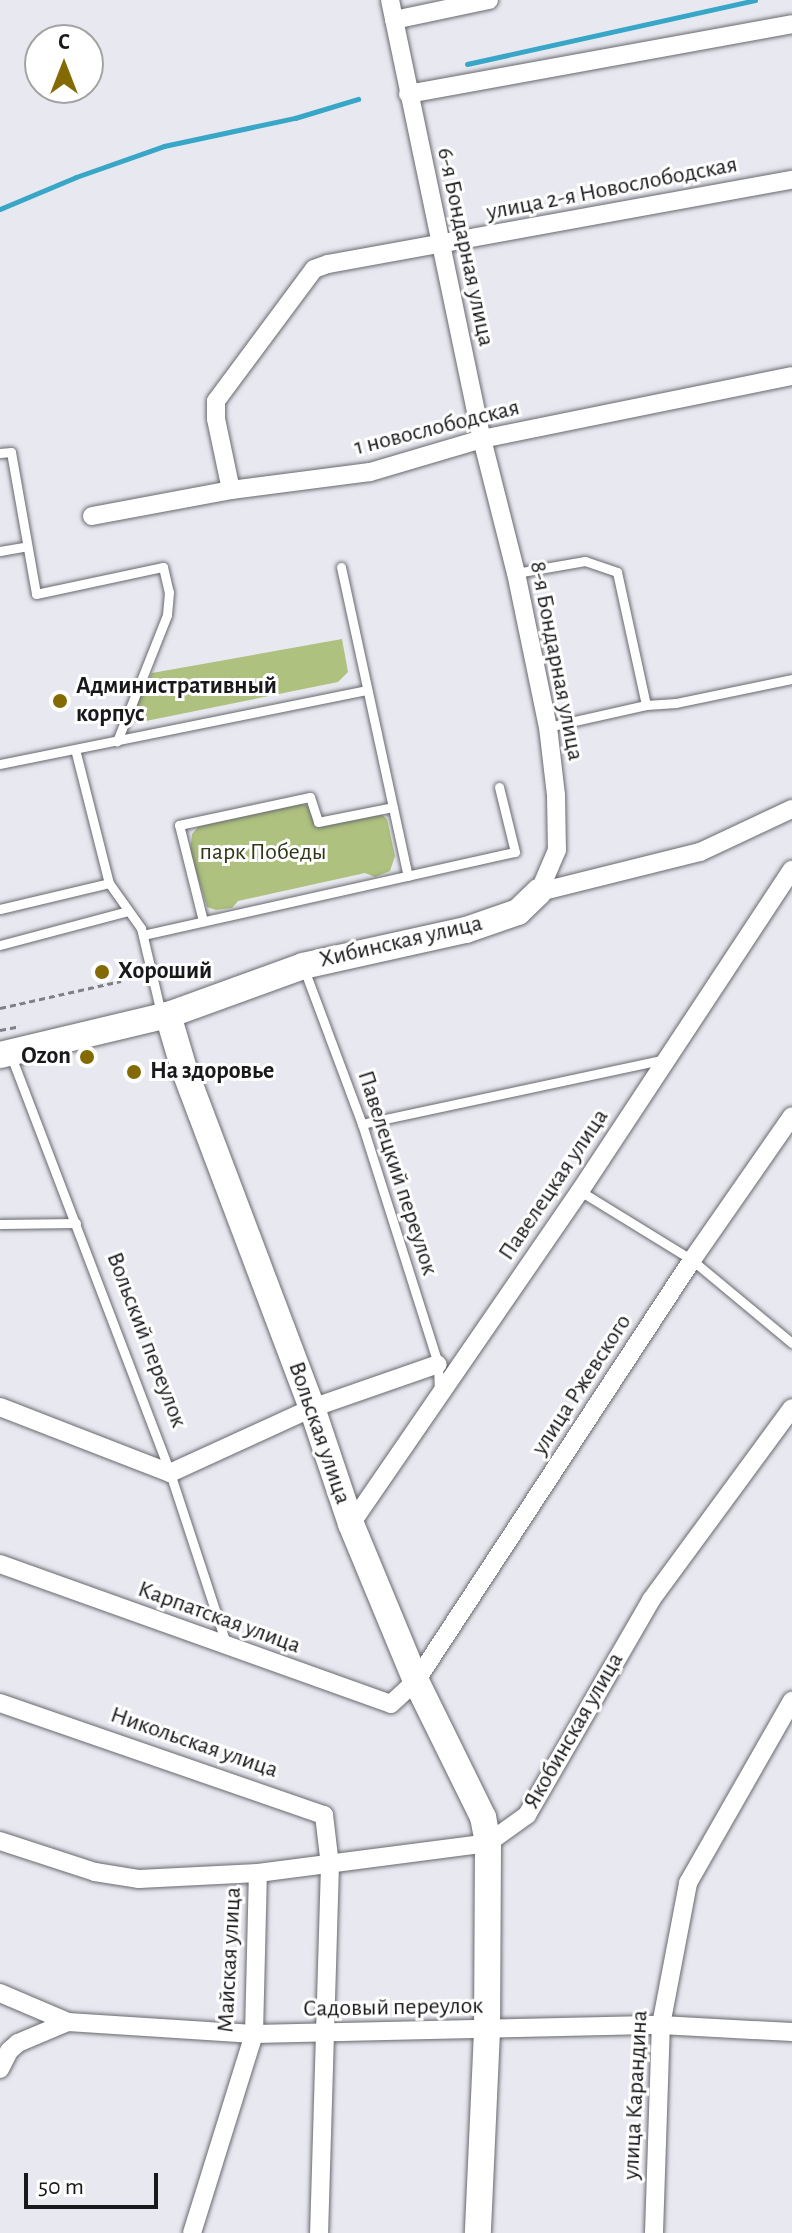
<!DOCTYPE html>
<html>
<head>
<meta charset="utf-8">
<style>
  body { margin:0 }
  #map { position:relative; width:792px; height:2233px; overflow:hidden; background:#e8e9f0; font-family:"Alegreya Sans",sans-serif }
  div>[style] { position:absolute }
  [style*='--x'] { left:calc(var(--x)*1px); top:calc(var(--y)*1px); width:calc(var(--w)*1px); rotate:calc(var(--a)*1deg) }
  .green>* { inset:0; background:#aec17e }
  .stream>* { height:5px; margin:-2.5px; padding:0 2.5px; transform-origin:2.5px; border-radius:2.5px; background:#38a7c7 }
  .path>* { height:3px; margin-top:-1.5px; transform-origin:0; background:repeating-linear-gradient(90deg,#808085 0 6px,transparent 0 10px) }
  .roads { filter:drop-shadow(0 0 2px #68696f) drop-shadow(0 0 2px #68696f) }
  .lane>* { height:9px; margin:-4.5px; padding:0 4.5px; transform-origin:4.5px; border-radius:4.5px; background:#fff }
  .street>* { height:18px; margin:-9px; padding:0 9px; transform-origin:9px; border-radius:9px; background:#fff }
  .secondary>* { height:26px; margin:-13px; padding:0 13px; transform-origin:13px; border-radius:13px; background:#fff }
  .dots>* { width:22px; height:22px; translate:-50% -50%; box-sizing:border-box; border:4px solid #fff; border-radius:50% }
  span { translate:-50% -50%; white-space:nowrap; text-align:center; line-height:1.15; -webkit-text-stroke:6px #fff; paint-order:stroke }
  .street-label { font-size:24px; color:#19191c }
  .poi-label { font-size:24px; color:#19191c; font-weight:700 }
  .left { translate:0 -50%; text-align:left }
  .right { translate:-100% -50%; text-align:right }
  .park-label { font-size:24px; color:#2f3917 }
  .north { position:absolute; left:24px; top:24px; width:80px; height:80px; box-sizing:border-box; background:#fff; border:2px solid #a3a3a4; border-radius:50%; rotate:0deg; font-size:22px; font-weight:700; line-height:32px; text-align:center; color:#19191c }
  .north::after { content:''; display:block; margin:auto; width:28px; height:36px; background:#846a04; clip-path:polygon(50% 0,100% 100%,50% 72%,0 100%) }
  .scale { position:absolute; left:24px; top:2173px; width:134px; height:36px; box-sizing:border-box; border:4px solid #19191c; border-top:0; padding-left:10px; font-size:24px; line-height:28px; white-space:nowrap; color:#19191c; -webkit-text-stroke:6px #fff; paint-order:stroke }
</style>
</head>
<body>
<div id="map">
  <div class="green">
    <i style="clip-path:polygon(342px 639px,348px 672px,338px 682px,136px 723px,129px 717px,152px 673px)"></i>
    <i style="clip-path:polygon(295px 802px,308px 806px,317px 825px,380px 813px,387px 819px,395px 856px,390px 871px,375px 877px,365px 873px,238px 901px,232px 908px,216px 910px,207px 907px,190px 852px,192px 834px,198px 827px)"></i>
  </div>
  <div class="stream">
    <i style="--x:467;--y:64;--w:295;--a:-12.5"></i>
    <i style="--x:0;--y:209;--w:82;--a:-22.8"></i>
    <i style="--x:76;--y:177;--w:93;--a:-19.4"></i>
    <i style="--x:164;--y:146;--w:134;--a:-12.1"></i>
    <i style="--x:295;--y:118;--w:66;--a:-16.8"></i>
  </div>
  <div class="path">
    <i style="--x:0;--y:1008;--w:124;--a:-12.6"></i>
    <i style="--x:0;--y:1030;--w:20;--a:-11"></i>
  </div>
  <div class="roads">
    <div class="lane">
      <i style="--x:0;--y:453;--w:11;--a:-5"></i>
      <i style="--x:11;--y:452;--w:144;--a:80"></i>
      <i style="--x:36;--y:594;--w:130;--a:-12"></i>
      <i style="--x:163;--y:567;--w:26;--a:77"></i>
      <i style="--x:169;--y:592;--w:23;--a:95"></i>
      <i style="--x:167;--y:615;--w:136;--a:111.6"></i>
      <i style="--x:0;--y:551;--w:27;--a:-10"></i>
      <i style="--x:341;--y:567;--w:316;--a:77.8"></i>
      <i style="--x:516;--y:573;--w:70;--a:-9.9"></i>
      <i style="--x:585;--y:561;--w:34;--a:19"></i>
      <i style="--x:617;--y:572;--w:136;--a:77.7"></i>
      <i style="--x:646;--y:705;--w:100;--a:167.3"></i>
      <i style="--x:646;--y:705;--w:30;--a:-4"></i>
      <i style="--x:676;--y:703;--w:118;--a:-11.7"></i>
      <i style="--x:75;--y:749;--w:138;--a:75.8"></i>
      <i style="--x:109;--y:883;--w:55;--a:54.6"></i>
      <i style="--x:141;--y:928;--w:87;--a:76.8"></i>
      <i style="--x:0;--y:764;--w:374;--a:-11.4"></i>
      <i style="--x:0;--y:909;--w:112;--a:-13.4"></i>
      <i style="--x:203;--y:921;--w:99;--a:-104"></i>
      <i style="--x:179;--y:825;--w:134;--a:-12.1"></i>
      <i style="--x:310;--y:797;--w:26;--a:72"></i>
      <i style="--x:318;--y:822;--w:76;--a:-11.3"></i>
      <i style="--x:143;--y:935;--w:381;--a:-12.6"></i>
      <i style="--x:515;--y:852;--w:67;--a:-103.8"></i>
      <i style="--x:0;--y:945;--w:132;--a:-14.9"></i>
      <i style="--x:304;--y:969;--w:165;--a:69.5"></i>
      <i style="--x:362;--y:1124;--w:252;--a:72.4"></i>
      <i style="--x:438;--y:1364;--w:28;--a:88"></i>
      <i style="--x:11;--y:1056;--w:446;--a:69.1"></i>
      <i style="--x:170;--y:1473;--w:179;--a:71.8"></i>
      <i style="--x:362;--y:1124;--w:309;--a:-12.1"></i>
      <i style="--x:580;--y:1191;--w:132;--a:31.6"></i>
      <i style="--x:692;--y:1260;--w:130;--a:39.7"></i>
      <i style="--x:0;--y:1224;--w:76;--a:-0.8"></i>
    </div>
    <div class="street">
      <i style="--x:390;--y:0;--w:449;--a:78.2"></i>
      <i style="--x:482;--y:439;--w:138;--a:75.8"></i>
      <i style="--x:516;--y:573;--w:157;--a:78.3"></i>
      <i style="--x:548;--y:727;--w:68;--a:83.3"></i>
      <i style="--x:556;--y:795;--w:55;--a:89"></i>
      <i style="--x:557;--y:850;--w:46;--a:113.2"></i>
      <i style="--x:394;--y:20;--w:97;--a:-11.9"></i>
      <i style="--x:408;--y:94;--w:390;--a:-10.3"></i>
      <i style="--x:231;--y:490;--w:73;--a:-101.9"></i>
      <i style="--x:216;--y:419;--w:18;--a:-90"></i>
      <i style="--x:216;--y:401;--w:164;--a:-53.4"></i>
      <i style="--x:314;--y:269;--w:15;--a:-20"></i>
      <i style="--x:328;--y:264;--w:472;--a:-10.3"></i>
      <i style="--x:92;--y:516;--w:141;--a:-10.6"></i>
      <i style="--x:231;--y:490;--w:140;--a:-7.4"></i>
      <i style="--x:370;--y:472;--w:117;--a:-16.4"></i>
      <i style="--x:482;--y:439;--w:316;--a:-11.5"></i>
      <i style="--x:539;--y:892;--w:166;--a:-14"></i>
      <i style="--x:700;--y:852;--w:102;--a:-25.1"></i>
      <i style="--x:0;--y:1407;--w:182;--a:21.2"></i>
      <i style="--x:170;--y:1473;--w:156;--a:-24.6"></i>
      <i style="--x:312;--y:1408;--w:133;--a:-19.2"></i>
      <i style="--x:351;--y:1524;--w:404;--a:-55.5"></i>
      <i style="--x:580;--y:1191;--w:385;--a:-56.6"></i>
      <i style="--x:0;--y:1564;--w:415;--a:19.7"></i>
      <i style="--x:391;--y:1704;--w:34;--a:-43"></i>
      <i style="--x:416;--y:1681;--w:503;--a:-56.75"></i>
      <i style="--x:692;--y:1260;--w:175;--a:-55.2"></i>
      <i style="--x:0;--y:1703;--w:343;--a:19.1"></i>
      <i style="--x:324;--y:1815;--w:50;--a:83.2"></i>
      <i style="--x:330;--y:1865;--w:368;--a:91.7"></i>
      <i style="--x:0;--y:1841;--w:100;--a:18.1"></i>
      <i style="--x:95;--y:1872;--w:45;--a:9"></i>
      <i style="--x:139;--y:1879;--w:119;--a:-2.9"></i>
      <i style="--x:258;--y:1873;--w:232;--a:-7.4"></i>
      <i style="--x:488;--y:1843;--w:48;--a:-35.7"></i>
      <i style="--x:527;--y:1815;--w:248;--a:-60"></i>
      <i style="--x:651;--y:1600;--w:238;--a:-53.7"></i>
      <i style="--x:0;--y:1993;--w:74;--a:23.1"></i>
      <i style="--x:68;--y:2022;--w:186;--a:3.7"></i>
      <i style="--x:254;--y:2034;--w:407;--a:-1.3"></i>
      <i style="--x:661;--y:2025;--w:131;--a:3.1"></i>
      <i style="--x:0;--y:2069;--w:20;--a:-63"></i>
      <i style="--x:9;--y:2051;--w:12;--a:-42"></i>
      <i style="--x:18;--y:2043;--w:54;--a:-22.8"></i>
      <i style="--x:192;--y:2233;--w:208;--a:-72.7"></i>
      <i style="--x:254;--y:2034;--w:161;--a:-88.6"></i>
      <i style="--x:654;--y:2233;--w:208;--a:-88.1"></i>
      <i style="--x:661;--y:2025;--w:145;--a:-79.2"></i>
      <i style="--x:688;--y:1883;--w:210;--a:-60.3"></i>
    </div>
    <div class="secondary">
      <i style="--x:168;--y:1015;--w:56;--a:73.5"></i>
      <i style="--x:184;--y:1069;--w:362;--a:69.3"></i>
      <i style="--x:312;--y:1408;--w:122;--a:71.4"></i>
      <i style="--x:351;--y:1524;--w:170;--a:67.5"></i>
      <i style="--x:416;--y:1681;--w:152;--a:63.8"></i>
      <i style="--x:483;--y:1817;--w:26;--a:79"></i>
      <i style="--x:488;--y:1843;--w:188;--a:90.3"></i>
      <i style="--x:487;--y:2031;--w:202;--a:92.6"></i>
      <i style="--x:0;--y:1055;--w:173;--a:-13.4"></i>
      <i style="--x:168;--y:1015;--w:144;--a:-19.9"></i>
      <i style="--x:303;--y:966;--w:167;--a:-12.5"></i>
      <i style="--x:466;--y:930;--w:55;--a:-19.1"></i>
      <i style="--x:518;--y:912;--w:29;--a:-44"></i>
    </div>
  </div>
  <div class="dots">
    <i style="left:60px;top:701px;background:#846a04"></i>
    <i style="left:102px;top:972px;background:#846a04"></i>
    <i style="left:87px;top:1057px;background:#846a04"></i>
    <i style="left:134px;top:1072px;background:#846a04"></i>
  </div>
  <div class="street-label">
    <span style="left:612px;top:189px;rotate:-11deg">улица 2-я Новослободская</span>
    <span style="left:465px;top:247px;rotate:78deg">6-я Бондарная улица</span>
    <span style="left:437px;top:428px;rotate:-14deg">1 новослободская</span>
    <span style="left:556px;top:661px;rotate:79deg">8-я Бондарная улица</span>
    <span style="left:401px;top:942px;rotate:-13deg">Хибинская улица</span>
    <span style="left:397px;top:1173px;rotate:72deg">Павелецкий переулок</span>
    <span style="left:554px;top:1185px;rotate:-56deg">Павелецкая улица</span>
    <span style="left:146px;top:1340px;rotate:69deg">Вольский переулок</span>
    <span style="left:582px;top:1385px;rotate:-57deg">улица Ржевского</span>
    <span style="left:319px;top:1433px;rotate:71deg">Вольская улица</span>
    <span style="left:219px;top:1618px;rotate:20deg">Карпатская улица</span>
    <span style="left:574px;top:1731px;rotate:-60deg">Якобинская улица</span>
    <span style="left:194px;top:1743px;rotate:19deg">Никольская улица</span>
    <span style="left:230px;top:1960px;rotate:-87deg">Майская улица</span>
    <span style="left:393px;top:2008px;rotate:-1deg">Садовый переулок</span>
    <span style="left:636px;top:2095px;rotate:-87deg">улица Карандина</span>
  </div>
  <div class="poi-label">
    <span class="left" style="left:76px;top:701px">Административный<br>корпус</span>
    <span class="left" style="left:118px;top:972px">Хороший</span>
    <span class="right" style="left:71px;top:1057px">Ozon</span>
    <span class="left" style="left:150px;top:1072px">На здоровье</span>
  </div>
  <div class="park-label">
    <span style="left:263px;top:853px">парк Победы</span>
  </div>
  <div class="north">С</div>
  <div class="scale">50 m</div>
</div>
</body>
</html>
